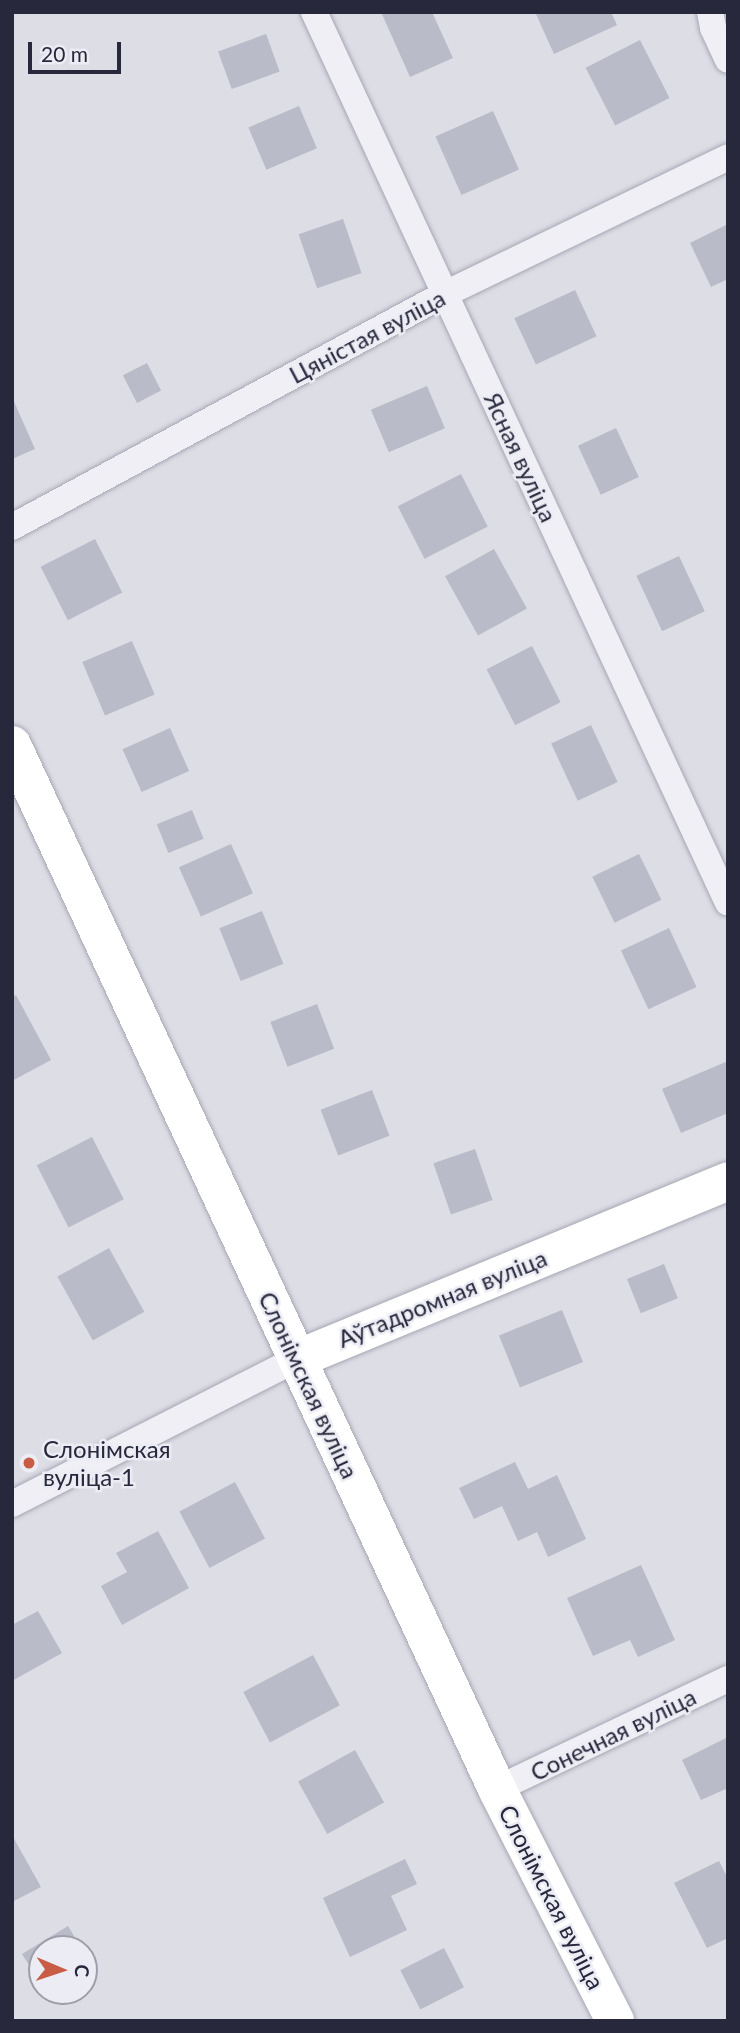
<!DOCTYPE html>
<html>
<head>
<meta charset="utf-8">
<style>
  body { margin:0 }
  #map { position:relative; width:740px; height:2033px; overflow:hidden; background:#dddde6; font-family:Lato,sans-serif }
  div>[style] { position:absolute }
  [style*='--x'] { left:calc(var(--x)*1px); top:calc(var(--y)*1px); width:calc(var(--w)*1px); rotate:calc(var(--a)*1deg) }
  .building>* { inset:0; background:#babbc8; transform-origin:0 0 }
  .roads { filter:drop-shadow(0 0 2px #a6a7b3) drop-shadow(0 0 2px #a6a7b3) }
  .street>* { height:26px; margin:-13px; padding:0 13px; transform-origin:13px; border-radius:13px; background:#efeff5 }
  .secondary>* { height:38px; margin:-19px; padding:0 19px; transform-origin:19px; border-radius:19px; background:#fff }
  .dots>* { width:19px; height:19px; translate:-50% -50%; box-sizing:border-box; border:4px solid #ececf4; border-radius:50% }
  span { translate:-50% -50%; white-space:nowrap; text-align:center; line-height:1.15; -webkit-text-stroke:5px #ececf4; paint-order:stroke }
  .street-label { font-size:24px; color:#27283c }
  .poi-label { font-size:24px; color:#27283c }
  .left { translate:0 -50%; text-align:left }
  .frame { position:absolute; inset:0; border:14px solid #27283c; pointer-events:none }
  .north { position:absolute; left:28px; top:1935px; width:70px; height:70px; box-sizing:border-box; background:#ececf4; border:2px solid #9d9eaa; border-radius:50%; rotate:92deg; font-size:19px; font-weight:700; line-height:28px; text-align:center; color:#27283c }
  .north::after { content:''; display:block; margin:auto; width:24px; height:32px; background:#c85c45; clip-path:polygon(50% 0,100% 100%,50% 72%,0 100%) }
  .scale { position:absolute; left:28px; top:42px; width:93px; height:32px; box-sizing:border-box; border:4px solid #27283c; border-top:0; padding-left:9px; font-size:21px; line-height:24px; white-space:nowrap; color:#27283c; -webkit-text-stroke:5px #ececf4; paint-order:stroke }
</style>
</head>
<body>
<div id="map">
  <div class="building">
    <i style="clip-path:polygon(381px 12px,432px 12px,453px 58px,410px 77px)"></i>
    <i style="clip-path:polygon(540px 12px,611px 12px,617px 25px,554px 54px,536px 14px)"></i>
    <i style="left:266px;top:34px;width:40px;height:51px;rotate:70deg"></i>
    <i style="left:640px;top:40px;width:65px;height:61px;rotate:63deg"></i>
    <i style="left:299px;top:106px;width:46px;height:55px;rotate:67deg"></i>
    <i style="left:493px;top:111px;width:64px;height:63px;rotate:66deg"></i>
    <i style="left:343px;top:219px;width:57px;height:47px;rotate:71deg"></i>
    <i style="clip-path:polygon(728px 224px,728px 279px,711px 287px,690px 243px)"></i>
    <i style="left:575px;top:290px;width:51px;height:67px;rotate:65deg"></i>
    <i style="left:147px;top:363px;width:31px;height:27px;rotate:63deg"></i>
    <i style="left:427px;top:386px;width:46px;height:61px;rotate:67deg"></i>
    <i style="clip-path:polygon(12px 397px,35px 449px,12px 459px)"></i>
    <i style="left:616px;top:428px;width:54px;height:42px;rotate:65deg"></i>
    <i style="left:461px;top:474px;width:59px;height:71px;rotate:63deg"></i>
    <i style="left:95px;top:539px;width:60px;height:61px;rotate:63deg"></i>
    <i style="left:494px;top:549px;width:68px;height:56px;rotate:61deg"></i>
    <i style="left:679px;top:556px;width:61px;height:47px;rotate:65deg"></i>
    <i style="left:132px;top:641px;width:58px;height:54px;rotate:67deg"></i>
    <i style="left:532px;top:646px;width:63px;height:51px;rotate:63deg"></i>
    <i style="left:591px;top:725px;width:63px;height:44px;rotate:65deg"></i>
    <i style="left:170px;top:728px;width:47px;height:52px;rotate:66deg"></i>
    <i style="left:192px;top:810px;width:31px;height:38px;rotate:68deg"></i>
    <i style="left:231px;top:844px;width:54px;height:57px;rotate:66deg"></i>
    <i style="left:639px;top:854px;width:51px;height:52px;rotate:64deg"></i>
    <i style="left:262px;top:911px;width:57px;height:46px;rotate:68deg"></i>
    <i style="left:669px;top:928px;width:65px;height:53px;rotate:65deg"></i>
    <i style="clip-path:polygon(16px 995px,51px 1060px,12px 1081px,12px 997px)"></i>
    <i style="left:317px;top:1004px;width:48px;height:50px;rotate:69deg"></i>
    <i style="clip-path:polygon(728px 1061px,728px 1113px,681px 1133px,662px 1089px)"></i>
    <i style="left:372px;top:1090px;width:49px;height:55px;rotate:69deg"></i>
    <i style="left:92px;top:1137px;width:70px;height:62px;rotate:63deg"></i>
    <i style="left:475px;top:1149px;width:54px;height:44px;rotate:71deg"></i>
    <i style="left:109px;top:1248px;width:73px;height:59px;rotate:61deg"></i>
    <i style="left:664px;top:1264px;width:37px;height:40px;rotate:68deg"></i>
    <i style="left:562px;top:1310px;width:56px;height:68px;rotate:68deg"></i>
    <i style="clip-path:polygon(515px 1462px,528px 1489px,557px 1475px,586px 1539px,548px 1557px,537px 1532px,518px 1541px,502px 1506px,474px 1519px,459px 1488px)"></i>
    <i style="left:235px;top:1482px;width:64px;height:63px;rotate:62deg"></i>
    <i style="clip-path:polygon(158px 1531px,189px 1588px,122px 1625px,101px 1586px,127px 1572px,116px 1553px)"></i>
    <i style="clip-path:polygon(641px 1565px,675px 1640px,638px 1657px,630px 1640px,593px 1656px,567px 1598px)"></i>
    <i style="clip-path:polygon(38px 1611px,62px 1653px,12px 1681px,12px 1625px)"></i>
    <i style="left:313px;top:1655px;width:57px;height:79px;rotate:62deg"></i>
    <i style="clip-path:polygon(728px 1737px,728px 1788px,701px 1800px,682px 1760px)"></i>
    <i style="left:355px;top:1750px;width:60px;height:65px;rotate:61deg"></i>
    <i style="clip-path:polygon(12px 1835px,41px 1887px,12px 1902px)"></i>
    <i style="clip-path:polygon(405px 1859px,417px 1884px,391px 1896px,407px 1930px,350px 1957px,323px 1898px)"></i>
    <i style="clip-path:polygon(719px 1861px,728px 1879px,728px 1938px,707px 1948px,674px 1883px)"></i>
    <i style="clip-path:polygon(68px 1926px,82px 1949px,42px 1949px,42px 1986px,22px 1954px)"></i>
    <i style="left:444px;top:1948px;width:44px;height:49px;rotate:63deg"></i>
    <i style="clip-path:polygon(84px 1951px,96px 1971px,84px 1979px)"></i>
  </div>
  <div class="roads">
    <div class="street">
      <i style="--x:314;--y:12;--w:982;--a:65.08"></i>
      <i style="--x:710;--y:12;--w:16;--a:79"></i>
      <i style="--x:713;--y:28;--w:35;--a:65"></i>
      <i style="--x:12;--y:527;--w:492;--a:-28.3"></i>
      <i style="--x:445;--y:294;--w:314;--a:-25.8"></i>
      <i style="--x:12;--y:1504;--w:320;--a:-27"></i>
      <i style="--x:497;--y:1789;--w:256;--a:-25.5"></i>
    </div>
    <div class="secondary">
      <i style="--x:12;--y:745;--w:1151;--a:65.08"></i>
      <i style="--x:497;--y:1789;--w:260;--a:63"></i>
      <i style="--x:297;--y:1359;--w:466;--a:-22.4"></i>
    </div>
  </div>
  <div class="dots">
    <i style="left:29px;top:1463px;background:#c85c45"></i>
  </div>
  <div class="street-label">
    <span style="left:367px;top:336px;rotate:-28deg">Цяністая вуліца</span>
    <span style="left:521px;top:457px;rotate:65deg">Ясная вуліца</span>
    <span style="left:442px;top:1298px;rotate:-22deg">Аўтадромная вуліца</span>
    <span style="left:309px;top:1385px;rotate:65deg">Слонімская вуліца</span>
    <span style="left:613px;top:1734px;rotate:-26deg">Сонечная вуліца</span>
    <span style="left:552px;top:1897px;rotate:63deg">Слонімская вуліца</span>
  </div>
  <div class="poi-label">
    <span class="left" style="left:43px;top:1463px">Слонімская<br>вуліца-1</span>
  </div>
  <div class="frame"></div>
  <div class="north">С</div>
  <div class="scale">20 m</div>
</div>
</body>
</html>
